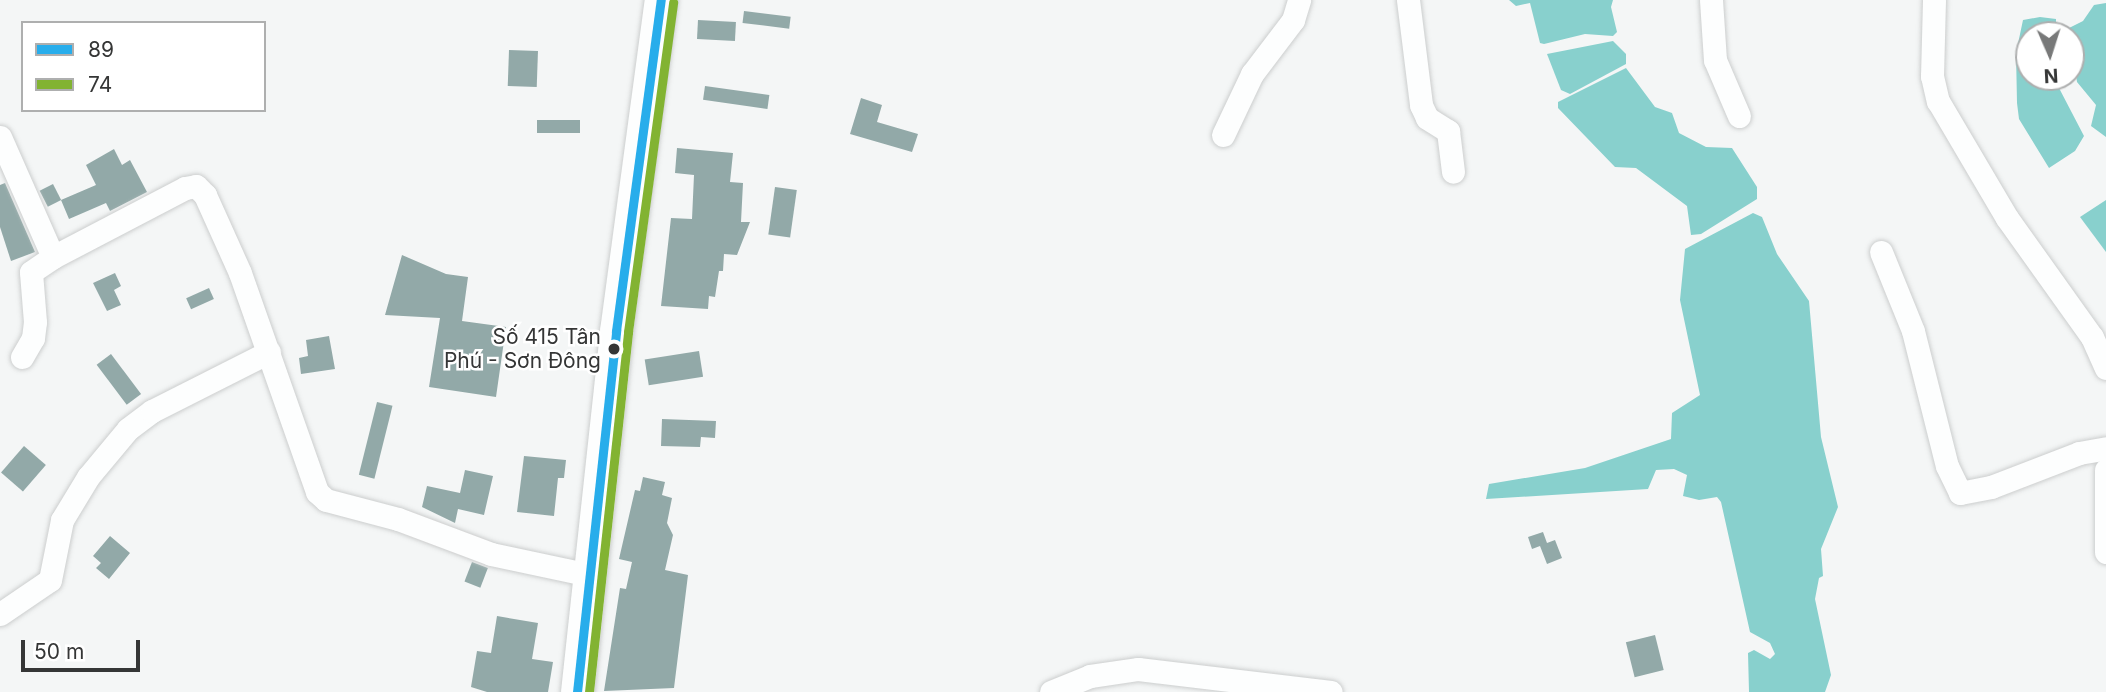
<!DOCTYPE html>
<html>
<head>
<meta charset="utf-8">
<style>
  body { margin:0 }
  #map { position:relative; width:2106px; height:692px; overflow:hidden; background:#f4f6f6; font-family:Inter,sans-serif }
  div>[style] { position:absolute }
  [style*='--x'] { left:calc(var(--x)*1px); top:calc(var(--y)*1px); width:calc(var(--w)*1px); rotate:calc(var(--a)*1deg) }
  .water>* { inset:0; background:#88d0cd }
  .building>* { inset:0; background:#92a9a8; transform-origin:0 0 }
  .roads { filter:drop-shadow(0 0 2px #cccece) drop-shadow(0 0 2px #cccece) }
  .minor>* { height:23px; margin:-11.5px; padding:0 11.5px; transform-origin:11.5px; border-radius:11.5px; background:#fdfefe }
  .highway>* { height:33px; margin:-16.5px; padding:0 16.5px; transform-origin:16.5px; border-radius:16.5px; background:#fdfefe }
  .bus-1>* { height:9px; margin:-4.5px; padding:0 4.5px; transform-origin:4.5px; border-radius:4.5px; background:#28adeb }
  .bus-2>* { height:9px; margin:-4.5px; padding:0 4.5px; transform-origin:4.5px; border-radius:4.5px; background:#82b332 }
  .dots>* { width:19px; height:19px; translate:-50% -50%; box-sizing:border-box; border:4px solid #fff; border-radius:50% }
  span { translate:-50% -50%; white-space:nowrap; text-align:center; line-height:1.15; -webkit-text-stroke:5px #fff; paint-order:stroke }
  .bus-label { font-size:21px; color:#353636 }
  .right { translate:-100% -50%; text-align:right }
  .legend { position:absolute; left:21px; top:21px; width:245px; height:91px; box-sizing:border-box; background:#fff; border:2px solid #aeafaf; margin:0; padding:9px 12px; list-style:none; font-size:21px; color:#353636 }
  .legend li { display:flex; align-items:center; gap:14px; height:35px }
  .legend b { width:35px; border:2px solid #aeafaf }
  .north { position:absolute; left:2015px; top:21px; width:70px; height:70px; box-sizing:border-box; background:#fff; border:2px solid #aeafaf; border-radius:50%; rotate:177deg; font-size:19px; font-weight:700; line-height:28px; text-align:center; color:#353636 }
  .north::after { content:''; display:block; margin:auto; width:24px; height:32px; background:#787979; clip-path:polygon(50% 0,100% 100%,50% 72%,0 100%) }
  .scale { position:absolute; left:21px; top:640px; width:119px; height:32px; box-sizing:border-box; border:4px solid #353636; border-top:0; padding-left:9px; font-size:21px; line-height:24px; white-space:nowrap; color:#353636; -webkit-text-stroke:5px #fff; paint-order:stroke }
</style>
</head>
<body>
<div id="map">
  <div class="water">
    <i style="clip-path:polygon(1509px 0,1613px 0,1611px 7px,1617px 32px,1613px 36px,1585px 34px,1544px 44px,1540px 43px,1530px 3px,1516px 6px)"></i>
    <i style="clip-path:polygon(2106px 3px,2106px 137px,2091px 126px,2096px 105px,2077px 82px,2069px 28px,2083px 21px,2094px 5px)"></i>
    <i style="clip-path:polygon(2040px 17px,2056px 19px,2056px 35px,2029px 35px,2029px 77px,2058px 77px,2059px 88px,2084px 136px,2075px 151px,2049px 168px,2019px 119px,2017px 103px,2016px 53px,2023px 20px)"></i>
    <i style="clip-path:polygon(1613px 41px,1626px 54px,1626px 64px,1570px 94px,1561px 90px,1547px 54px)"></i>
    <i style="clip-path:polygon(1626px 68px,1655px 107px,1672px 113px,1679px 133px,1706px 147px,1732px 148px,1757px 187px,1757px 199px,1701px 234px,1691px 235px,1687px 206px,1636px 168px,1615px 167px,1558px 108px,1558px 102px)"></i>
    <i style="clip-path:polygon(2106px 200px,2106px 252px,2080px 217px)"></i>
    <i style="clip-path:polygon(1753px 213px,1762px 217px,1777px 254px,1809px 301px,1821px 437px,1838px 507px,1821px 549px,1823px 576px,1819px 578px,1815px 599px,1831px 675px,1825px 692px,1749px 692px,1748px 653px,1754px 650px,1770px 659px,1775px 654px,1770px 643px,1750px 632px,1721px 502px,1717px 497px,1699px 500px,1683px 496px,1687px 475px,1674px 469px,1656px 470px,1648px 489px,1486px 499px,1489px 484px,1585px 468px,1671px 439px,1672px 413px,1700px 395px,1680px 300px,1685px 249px)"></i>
  </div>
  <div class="building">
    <i style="left:744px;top:11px;width:47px;height:12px;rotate:7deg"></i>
    <i style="left:698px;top:20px;width:38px;height:19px;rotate:3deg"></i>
    <i style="left:509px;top:50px;width:29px;height:36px;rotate:2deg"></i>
    <i style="left:705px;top:86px;width:65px;height:14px;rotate:8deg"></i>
    <i style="clip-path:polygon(861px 98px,882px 105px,877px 122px,918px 134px,912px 152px,850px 134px)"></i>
    <i style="left:537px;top:120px;width:43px;height:13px"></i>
    <i style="clip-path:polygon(677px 148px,733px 153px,730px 182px,743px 183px,741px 222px,750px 222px,737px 255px,724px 254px,723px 271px,719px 271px,715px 297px,709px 296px,708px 309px,661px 306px,671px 218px,692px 219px,694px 175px,675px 173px)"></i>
    <i style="clip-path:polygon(114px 149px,122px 165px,130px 160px,147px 192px,110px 211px,106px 203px,69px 219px,61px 200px,96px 185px,86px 165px)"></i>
    <i style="clip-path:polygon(5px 183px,35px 252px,11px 261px,0 227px,0 185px)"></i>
    <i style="left:53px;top:184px;width:18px;height:15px;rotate:63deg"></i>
    <i style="left:775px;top:187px;width:22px;height:48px;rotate:8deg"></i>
    <i style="clip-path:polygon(402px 255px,446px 274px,468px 277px,462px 321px,506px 327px,496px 397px,429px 387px,440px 318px,385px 315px)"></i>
    <i style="clip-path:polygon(115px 273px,121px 286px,114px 290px,121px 305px,107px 311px,93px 283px)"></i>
    <i style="left:209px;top:288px;width:12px;height:25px;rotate:66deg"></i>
    <i style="clip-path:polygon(329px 336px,335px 369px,301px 374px,299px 358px,308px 356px,306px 340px)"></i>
    <i style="left:699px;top:351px;width:26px;height:55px;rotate:81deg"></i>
    <i style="left:111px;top:354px;width:50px;height:18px;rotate:53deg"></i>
    <i style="left:377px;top:402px;width:16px;height:75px;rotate:14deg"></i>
    <i style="clip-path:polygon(662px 419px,716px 421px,715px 438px,701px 437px,700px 447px,661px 446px)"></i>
    <i style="left:24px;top:446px;width:29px;height:35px;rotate:41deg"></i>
    <i style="clip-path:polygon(524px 456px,566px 460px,564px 478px,558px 478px,554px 516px,517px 512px)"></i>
    <i style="clip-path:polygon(465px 470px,493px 476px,484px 515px,458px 509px,455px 523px,422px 507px,427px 486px,460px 493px)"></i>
    <i style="clip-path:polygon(643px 477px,665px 482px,662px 495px,672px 498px,667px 523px,673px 535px,665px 570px,688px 575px,674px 688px,604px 691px,620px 588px,626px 589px,632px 562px,619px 559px,635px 490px,640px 491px)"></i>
    <i style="clip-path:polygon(1543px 532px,1547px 543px,1555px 540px,1562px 558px,1547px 564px,1540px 546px,1532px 549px,1528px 537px)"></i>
    <i style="clip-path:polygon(110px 536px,130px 553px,109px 579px,96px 568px,101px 563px,93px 556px)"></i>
    <i style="left:472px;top:562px;width:17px;height:21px;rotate:21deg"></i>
    <i style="clip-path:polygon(497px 616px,538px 623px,532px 659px,553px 662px,548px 692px,487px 692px,471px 687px,477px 651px,491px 653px)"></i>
    <i style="left:1655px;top:635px;width:36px;height:30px;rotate:76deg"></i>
  </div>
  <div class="roads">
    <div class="minor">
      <i style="--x:1408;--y:0;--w:106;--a:82.9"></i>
      <i style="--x:1421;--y:105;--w:14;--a:65"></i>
      <i style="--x:1427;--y:118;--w:25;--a:32"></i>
      <i style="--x:1448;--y:131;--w:41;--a:83"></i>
      <i style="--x:1711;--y:0;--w:60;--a:86.2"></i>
      <i style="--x:1715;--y:60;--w:61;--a:66.8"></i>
      <i style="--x:1934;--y:0;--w:76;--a:91.5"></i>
      <i style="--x:1932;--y:76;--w:26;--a:77"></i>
      <i style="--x:1938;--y:101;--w:136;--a:59.5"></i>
      <i style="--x:2007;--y:218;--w:146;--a:54.5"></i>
      <i style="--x:2092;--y:337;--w:34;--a:66"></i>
      <i style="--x:1223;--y:135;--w:68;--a:-64.6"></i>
      <i style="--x:1252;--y:74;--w:68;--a:-52.8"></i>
      <i style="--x:1293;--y:20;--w:21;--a:-73"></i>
      <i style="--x:0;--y:137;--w:131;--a:66.2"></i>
      <i style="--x:53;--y:257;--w:149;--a:-27.6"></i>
      <i style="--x:185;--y:188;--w:11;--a:-10"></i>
      <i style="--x:196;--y:186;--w:13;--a:45"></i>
      <i style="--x:205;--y:195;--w:85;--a:65.8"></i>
      <i style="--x:240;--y:273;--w:232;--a:70.6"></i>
      <i style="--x:317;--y:492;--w:12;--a:42"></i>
      <i style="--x:326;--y:500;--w:74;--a:14.8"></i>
      <i style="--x:398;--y:519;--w:99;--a:20.6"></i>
      <i style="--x:491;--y:554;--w:101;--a:12"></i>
      <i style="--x:1881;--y:252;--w:85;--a:67.9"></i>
      <i style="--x:1913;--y:331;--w:139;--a:75.9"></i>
      <i style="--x:1947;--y:466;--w:30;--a:64"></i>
      <i style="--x:1960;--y:493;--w:32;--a:-11"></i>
      <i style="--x:1991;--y:487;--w:94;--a:-21.1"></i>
      <i style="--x:2079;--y:453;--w:27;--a:-10"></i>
      <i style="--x:22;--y:357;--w:22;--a:-60"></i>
      <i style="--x:33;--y:338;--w:16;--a:-83"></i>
      <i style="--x:35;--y:322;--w:50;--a:-94.6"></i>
      <i style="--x:31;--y:272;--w:27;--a:-34"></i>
      <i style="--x:2106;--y:470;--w:82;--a:90"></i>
      <i style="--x:0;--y:614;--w:60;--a:-34.2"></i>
      <i style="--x:50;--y:580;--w:61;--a:-78.7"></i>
      <i style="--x:62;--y:520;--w:50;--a:-58.8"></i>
      <i style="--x:88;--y:477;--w:62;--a:-50.2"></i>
      <i style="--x:128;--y:429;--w:30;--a:-37"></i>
      <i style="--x:152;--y:411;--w:131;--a:-26.8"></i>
      <i style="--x:1051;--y:692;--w:42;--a:-22.3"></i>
      <i style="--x:1090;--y:676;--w:49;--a:-8.3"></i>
      <i style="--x:1138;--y:669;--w:194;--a:6.8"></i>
    </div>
    <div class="highway">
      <i style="--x:577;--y:692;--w:363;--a:-83.8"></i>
      <i style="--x:616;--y:331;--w:334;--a:-82.3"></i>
    </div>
  </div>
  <div class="bus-1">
    <i style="--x:577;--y:692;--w:363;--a:-83.8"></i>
    <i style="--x:616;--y:331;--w:334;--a:-82.3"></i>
  </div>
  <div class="bus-2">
    <i style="--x:589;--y:692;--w:362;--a:-83.8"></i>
    <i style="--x:628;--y:332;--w:333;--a:-82.2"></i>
  </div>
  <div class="dots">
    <i style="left:614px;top:349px;background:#353636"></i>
  </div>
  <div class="bus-label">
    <span class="right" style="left:601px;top:349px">Số 415 Tân<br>Phú - Sơn Đông</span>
  </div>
  <ul class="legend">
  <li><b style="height:9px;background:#28adeb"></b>89</li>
  <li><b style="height:9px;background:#82b332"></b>74</li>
  </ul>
  <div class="north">N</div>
  <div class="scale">50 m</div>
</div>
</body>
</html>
